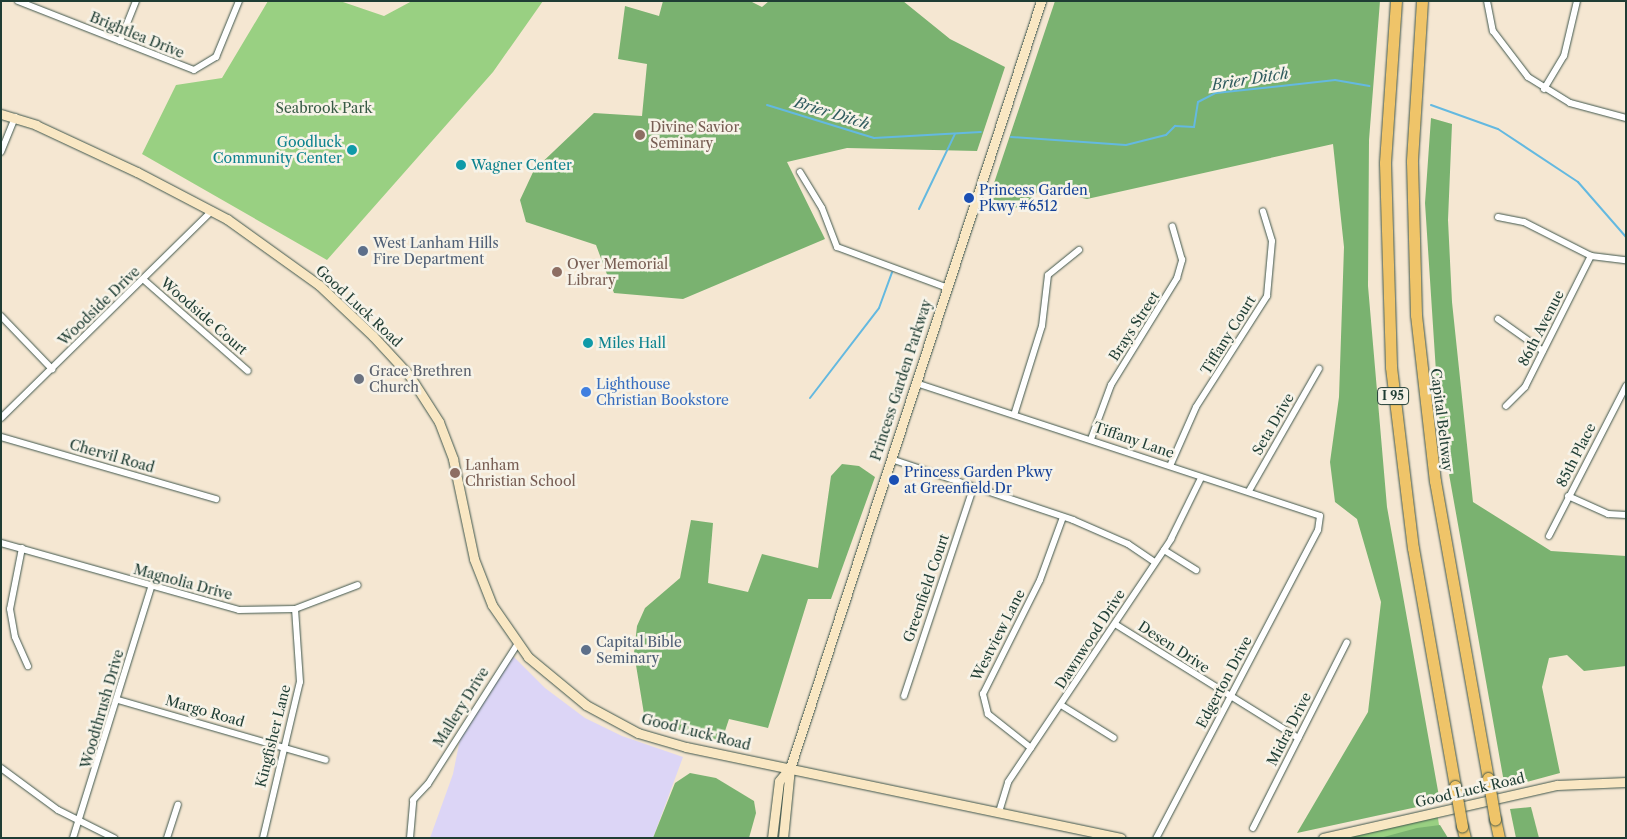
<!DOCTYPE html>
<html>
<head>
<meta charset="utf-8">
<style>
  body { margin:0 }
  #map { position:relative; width:1627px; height:839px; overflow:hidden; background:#f5e7d2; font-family:"Libre Caslon Text",serif }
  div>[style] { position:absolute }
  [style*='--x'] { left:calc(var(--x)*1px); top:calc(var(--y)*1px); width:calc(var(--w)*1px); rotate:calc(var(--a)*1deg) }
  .built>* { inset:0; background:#dcd5f6 }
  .green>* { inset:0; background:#99d082 }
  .forest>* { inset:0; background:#7ab270 }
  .stream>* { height:2px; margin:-1px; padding:0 1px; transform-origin:1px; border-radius:1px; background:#64b9e0 }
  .roads { filter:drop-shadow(0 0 1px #3f564c) drop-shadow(0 0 1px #3f564c) }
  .street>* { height:6px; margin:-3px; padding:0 3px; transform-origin:3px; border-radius:3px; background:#fff }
  .secondary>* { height:9px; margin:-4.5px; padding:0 4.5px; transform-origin:4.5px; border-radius:4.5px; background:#f9e7c3 }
  .highway>* { height:11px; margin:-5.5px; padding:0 5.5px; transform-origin:5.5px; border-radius:5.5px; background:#efc469 }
  .bridges { filter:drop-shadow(0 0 1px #3f564c) drop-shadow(0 0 1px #3f564c) }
  .highway-bridge>* { height:11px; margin:-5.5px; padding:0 5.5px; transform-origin:5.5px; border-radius:5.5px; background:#efc469 }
  .dots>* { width:14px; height:14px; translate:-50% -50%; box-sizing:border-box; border:2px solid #f7f3e8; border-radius:50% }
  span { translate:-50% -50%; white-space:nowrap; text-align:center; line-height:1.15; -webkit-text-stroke:5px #f7f3e8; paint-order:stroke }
  .shield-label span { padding:1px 4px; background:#f7f3e8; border:1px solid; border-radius:4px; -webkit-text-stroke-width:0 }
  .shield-label { font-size:12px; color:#1f3d34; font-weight:700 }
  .street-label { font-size:14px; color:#1f3d34 }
  .park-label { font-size:14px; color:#375a44 }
  .education-label { font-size:14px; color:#785e54 }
  .left { translate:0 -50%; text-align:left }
  .culture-label { font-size:14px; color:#0d838f }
  .right { translate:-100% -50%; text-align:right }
  .transit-label { font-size:14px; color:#164399 }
  .service-label { font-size:14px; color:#4e5e75 }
  .worship-label { font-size:14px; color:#5b616d }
  .shop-label { font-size:14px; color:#366cbe }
  .water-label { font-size:15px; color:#305c5f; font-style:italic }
  .frame { position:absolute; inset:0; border:2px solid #1f3d34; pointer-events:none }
</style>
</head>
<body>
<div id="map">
  <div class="built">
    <i style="clip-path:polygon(511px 654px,545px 688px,585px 718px,622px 736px,683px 757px,653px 838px,430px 838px,453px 774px,462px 729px)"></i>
  </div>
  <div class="green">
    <i style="clip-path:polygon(268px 1px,340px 1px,384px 16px,412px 1px,543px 1px,493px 72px,327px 260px,142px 154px,176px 85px,222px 78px)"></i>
    <i style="clip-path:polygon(1437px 812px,1441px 838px,1323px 838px)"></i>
  </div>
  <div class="forest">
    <i style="clip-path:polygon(663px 1px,750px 1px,762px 7px,769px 1px,903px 1px,950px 39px,1005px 67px,977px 151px,847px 148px,787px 162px,825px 239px,683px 299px,614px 293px,596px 245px,526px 222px,520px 200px,534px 170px,594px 113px,642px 116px,647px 64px,618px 59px,625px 6px,659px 16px)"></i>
    <i style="clip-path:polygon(1055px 1px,1380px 1px,1369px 140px,1368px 286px,1387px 507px,1440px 802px,1297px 833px,1368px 712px,1381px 602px,1357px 519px,1335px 502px,1330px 462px,1339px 397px,1344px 247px,1333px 144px,1087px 199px,1040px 189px,1022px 210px,989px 198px)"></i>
    <i style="clip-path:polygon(1431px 118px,1452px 124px,1448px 220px,1452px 302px,1473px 502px,1551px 551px,1626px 556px,1626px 666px,1584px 671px,1567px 655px,1549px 658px,1542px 687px,1560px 773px,1505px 788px,1439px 418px,1425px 203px)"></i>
    <i style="clip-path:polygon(842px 464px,859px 466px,875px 477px,831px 599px,808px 599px,768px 728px,729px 719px,721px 743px,645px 720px,634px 653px,637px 626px,645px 608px,680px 578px,691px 520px,713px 523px,708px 583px,748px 592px,762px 554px,818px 568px,831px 476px)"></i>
    <i style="clip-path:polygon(690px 773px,716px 778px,754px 801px,756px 813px,749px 838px,653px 838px,675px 783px)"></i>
    <i style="clip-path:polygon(1531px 807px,1539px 838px,1516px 838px,1510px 809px)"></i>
    <i style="clip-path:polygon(1440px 825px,1448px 838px,1380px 838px,1417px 828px)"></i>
  </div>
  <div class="stream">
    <i style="--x:767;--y:105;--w:112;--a:17.1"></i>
    <i style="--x:874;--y:138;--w:107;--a:-3.2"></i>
    <i style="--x:1431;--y:105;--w:71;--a:19.7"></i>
    <i style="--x:1498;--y:129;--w:96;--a:33.5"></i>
    <i style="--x:1578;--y:182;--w:73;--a:48.9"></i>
    <i style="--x:1011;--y:137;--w:115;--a:4"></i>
    <i style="--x:1126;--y:145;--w:41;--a:-14"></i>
    <i style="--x:1166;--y:135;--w:13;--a:-45"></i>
    <i style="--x:1175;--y:126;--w:19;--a:3"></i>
    <i style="--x:1194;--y:127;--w:25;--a:-81"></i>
    <i style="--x:1198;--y:102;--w:20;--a:-27"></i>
    <i style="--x:1216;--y:93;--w:120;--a:-6.2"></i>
    <i style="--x:1335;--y:80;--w:35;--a:10"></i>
    <i style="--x:919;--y:209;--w:83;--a:-64.4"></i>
    <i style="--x:810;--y:398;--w:113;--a:-52.5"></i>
    <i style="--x:879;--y:308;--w:38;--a:-70"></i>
  </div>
  <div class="roads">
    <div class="street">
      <i style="--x:18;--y:1;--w:189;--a:21.4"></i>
      <i style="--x:194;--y:70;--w:26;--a:-31"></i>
      <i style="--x:216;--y:57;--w:61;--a:-67.7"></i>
      <i style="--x:1487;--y:1;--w:31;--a:79"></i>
      <i style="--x:1493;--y:31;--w:58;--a:52.7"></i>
      <i style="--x:1528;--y:77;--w:49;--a:31.8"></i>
      <i style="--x:1570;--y:103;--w:58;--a:15"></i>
      <i style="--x:120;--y:41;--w:43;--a:-68.2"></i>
      <i style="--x:1544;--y:89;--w:39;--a:-59"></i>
      <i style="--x:1564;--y:56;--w:57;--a:-76.7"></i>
      <i style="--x:1;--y:152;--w:38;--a:-68"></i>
      <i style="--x:800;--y:172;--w:42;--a:58.6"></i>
      <i style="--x:822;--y:208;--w:42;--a:69"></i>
      <i style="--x:837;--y:247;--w:115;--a:20.3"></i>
      <i style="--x:1498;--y:217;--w:26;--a:11"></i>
      <i style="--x:1524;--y:222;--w:75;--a:26.9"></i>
      <i style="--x:1591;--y:256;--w:35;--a:7"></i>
      <i style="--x:144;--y:280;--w:138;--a:41.2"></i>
      <i style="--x:1;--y:316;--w:74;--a:46.1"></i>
      <i style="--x:1498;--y:319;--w:55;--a:35.4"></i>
      <i style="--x:916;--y:383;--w:425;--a:18.2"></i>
      <i style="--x:1320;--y:516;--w:14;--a:98"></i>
      <i style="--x:1318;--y:530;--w:348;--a:117.7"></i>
      <i style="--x:1506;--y:406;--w:27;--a:-45"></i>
      <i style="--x:1525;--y:387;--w:147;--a:-63.3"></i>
      <i style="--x:1015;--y:412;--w:90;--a:-72.6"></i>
      <i style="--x:1042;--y:326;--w:51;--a:-83.3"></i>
      <i style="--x:1048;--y:275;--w:40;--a:-39"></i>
      <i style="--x:1;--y:418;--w:296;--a:-44.5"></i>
      <i style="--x:1;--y:437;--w:224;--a:16.1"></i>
      <i style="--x:1091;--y:439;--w:58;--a:-69.7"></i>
      <i style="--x:1111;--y:385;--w:126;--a:-58.3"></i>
      <i style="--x:1177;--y:278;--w:19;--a:-74"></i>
      <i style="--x:1182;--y:260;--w:35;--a:-106"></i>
      <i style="--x:891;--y:459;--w:192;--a:18.5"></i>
      <i style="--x:1073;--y:520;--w:60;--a:23.6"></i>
      <i style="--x:1128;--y:544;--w:32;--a:34"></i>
      <i style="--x:1170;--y:466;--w:64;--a:-66.2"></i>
      <i style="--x:1196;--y:407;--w:132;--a:-57.4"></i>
      <i style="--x:1267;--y:296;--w:55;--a:-84.8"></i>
      <i style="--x:1272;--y:241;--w:31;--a:-107"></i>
      <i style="--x:1249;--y:491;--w:141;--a:-60.2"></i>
      <i style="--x:1568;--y:496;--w:44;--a:24.2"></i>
      <i style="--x:1608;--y:514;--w:18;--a:3"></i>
      <i style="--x:1549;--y:536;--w:169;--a:-62.8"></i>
      <i style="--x:1;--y:543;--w:247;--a:15.7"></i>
      <i style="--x:239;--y:610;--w:56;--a:-1"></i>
      <i style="--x:295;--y:609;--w:67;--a:-20.9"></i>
      <i style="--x:22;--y:548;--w:62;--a:101.1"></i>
      <i style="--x:10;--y:609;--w:28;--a:80"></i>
      <i style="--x:15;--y:637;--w:32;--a:66"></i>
      <i style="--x:1164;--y:550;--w:38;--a:32"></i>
      <i style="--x:1115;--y:624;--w:216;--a:31.9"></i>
      <i style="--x:904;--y:696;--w:218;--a:-71.6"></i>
      <i style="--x:118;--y:700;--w:216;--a:16.1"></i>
      <i style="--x:1061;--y:705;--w:62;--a:31.9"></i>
      <i style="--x:1031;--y:748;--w:55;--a:-141.7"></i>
      <i style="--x:988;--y:714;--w:21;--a:-104"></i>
      <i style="--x:983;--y:694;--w:127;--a:-63.4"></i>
      <i style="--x:1040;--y:580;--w:67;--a:-69.9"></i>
      <i style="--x:1;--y:768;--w:71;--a:36.4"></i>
      <i style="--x:58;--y:810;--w:63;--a:26.6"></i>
      <i style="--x:999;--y:812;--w:31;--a:-73"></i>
      <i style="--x:1008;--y:782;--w:293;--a:-56.1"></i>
      <i style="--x:1171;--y:539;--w:68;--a:-63.8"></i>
      <i style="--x:1253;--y:828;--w:208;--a:-63.2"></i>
      <i style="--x:73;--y:838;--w:263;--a:-72.7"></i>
      <i style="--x:167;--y:838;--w:35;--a:-72"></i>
      <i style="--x:263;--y:838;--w:160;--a:-76.7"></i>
      <i style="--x:300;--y:682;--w:73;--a:-93.9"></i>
      <i style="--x:410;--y:838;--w:38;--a:-85"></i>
      <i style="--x:413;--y:800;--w:22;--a:-47"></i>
      <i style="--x:428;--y:784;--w:165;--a:-57.4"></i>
    </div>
    <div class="secondary">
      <i style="--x:1;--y:114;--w:37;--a:17"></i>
      <i style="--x:36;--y:125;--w:111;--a:25"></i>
      <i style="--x:137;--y:172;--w:102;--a:27.6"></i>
      <i style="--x:227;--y:219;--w:113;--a:35.7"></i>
      <i style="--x:319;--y:285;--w:74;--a:43.4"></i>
      <i style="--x:373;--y:336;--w:53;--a:47.3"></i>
      <i style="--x:409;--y:375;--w:56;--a:57.4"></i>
      <i style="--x:439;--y:422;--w:40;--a:69"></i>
      <i style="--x:453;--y:459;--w:102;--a:78.1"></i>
      <i style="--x:474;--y:559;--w:49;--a:68.6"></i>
      <i style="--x:492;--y:605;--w:63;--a:55.3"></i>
      <i style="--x:528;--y:657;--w:75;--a:39.6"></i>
      <i style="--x:586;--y:705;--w:59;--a:28.3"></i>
      <i style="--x:638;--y:733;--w:50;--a:16.3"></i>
      <i style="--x:686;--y:747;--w:444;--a:11.8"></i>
      <i style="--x:772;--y:838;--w:57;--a:-83"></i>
      <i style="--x:779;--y:781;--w:17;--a:-50"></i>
      <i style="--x:783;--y:838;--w:70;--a:-84.3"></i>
      <i style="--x:790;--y:768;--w:807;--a:-71.88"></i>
      <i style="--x:1323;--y:838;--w:240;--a:-12.8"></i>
      <i style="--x:1557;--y:785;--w:69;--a:-2.5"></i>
    </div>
    <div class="highway">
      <i style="--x:1396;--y:1;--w:162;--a:93.9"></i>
      <i style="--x:1385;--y:163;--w:204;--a:88.3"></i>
      <i style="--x:1391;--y:367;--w:182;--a:83.1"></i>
      <i style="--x:1413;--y:548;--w:242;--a:80"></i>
      <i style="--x:1422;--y:1;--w:161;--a:93.6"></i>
      <i style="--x:1412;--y:162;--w:153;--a:88.5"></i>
      <i style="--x:1416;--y:315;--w:167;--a:83.5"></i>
      <i style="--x:1435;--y:481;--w:302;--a:79.9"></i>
      <i style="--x:1495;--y:819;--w:19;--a:78"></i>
      <i style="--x:1462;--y:826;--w:12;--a:76"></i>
    </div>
  </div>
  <div class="bridges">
    <div class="highway-bridge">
      <i style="--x:1488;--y:778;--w:42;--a:80.3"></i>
      <i style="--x:1455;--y:786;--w:41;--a:80.1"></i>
    </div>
  </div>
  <div class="dots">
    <i style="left:640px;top:135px;background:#8d6e63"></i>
    <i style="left:352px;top:150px;background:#0f9aa8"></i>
    <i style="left:461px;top:165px;background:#0f9aa8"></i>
    <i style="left:969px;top:198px;background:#1a4fb4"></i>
    <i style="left:363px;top:251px;background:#5c6f8a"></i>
    <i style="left:557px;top:272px;background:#8d6e63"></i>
    <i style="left:588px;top:343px;background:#0f9aa8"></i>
    <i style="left:359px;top:379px;background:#6b7280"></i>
    <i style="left:586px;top:392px;background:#3f7fe0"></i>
    <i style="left:455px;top:473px;background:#8d6e63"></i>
    <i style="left:894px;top:480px;background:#1a4fb4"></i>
    <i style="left:586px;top:650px;background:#5c6f8a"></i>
  </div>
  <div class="shield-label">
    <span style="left:1393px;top:396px">I 95</span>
  </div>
  <div class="street-label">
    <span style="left:137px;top:35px;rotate:22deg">Brightlea Drive</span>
    <span style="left:99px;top:306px;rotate:-44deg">Woodside Drive</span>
    <span style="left:359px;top:306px;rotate:43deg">Good Luck Road</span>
    <span style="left:204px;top:316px;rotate:41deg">Woodside Court</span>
    <span style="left:1134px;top:326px;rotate:-57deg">Brays Street</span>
    <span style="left:1541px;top:328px;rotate:-63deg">86th Avenue</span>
    <span style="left:1228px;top:335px;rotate:-58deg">Tiffany Court</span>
    <span style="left:901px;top:380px;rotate:-72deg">Princess Garden Parkway</span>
    <span style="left:1442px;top:420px;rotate:83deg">Capital Beltway</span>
    <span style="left:1273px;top:424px;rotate:-60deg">Seta Drive</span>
    <span style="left:1134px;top:440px;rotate:19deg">Tiffany Lane</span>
    <span style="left:1576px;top:455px;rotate:-63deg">85th Place</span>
    <span style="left:112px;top:456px;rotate:16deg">Chervil Road</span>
    <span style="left:183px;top:582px;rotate:15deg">Magnolia Drive</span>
    <span style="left:926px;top:588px;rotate:-71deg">Greenfield Court</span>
    <span style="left:998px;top:635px;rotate:-63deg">Westview Lane</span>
    <span style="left:1090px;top:639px;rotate:-57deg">Dawnwood Drive</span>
    <span style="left:1174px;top:647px;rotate:33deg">Desen Drive</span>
    <span style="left:1224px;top:682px;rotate:-62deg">Edgerton Drive</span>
    <span style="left:461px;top:707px;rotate:-58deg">Mallery Drive</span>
    <span style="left:102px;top:709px;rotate:-74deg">Woodthrush Drive</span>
    <span style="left:205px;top:711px;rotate:16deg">Margo Road</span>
    <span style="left:1289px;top:729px;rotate:-63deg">Midra Drive</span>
    <span style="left:696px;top:732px;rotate:14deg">Good Luck Road</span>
    <span style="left:273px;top:736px;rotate:-76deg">Kingfisher Lane</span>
    <span style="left:1470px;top:790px;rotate:-13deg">Good Luck Road</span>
  </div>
  <div class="park-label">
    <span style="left:324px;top:108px">Seabrook Park</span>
  </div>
  <div class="education-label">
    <span class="left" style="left:650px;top:135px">Divine Savior<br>Seminary</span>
    <span class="left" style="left:567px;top:272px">Oyer Memorial<br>Library</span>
    <span class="left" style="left:465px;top:473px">Lanham<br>Christian School</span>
  </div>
  <div class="culture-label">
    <span class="right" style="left:342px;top:150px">Goodluck<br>Community Center</span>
    <span class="left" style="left:471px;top:165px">Wagner Center</span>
    <span class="left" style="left:598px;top:343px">Miles Hall</span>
  </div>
  <div class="transit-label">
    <span class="left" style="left:979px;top:198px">Princess Garden<br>Pkwy #6512</span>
    <span class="left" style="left:904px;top:480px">Princess Garden Pkwy<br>at Greenfield Dr</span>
  </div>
  <div class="service-label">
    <span class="left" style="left:373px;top:251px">West Lanham Hills<br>Fire Department</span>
    <span class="left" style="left:596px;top:650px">Capital Bible<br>Seminary</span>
  </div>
  <div class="worship-label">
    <span class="left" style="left:369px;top:379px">Grace Brethren<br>Church</span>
  </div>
  <div class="shop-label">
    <span class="left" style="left:596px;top:392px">Lighthouse<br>Christian Bookstore</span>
  </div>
  <div class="water-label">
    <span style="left:1250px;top:79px;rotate:-9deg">Brier Ditch</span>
    <span style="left:832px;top:113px;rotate:17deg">Brier Ditch</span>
  </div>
  <div class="frame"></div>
</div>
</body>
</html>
